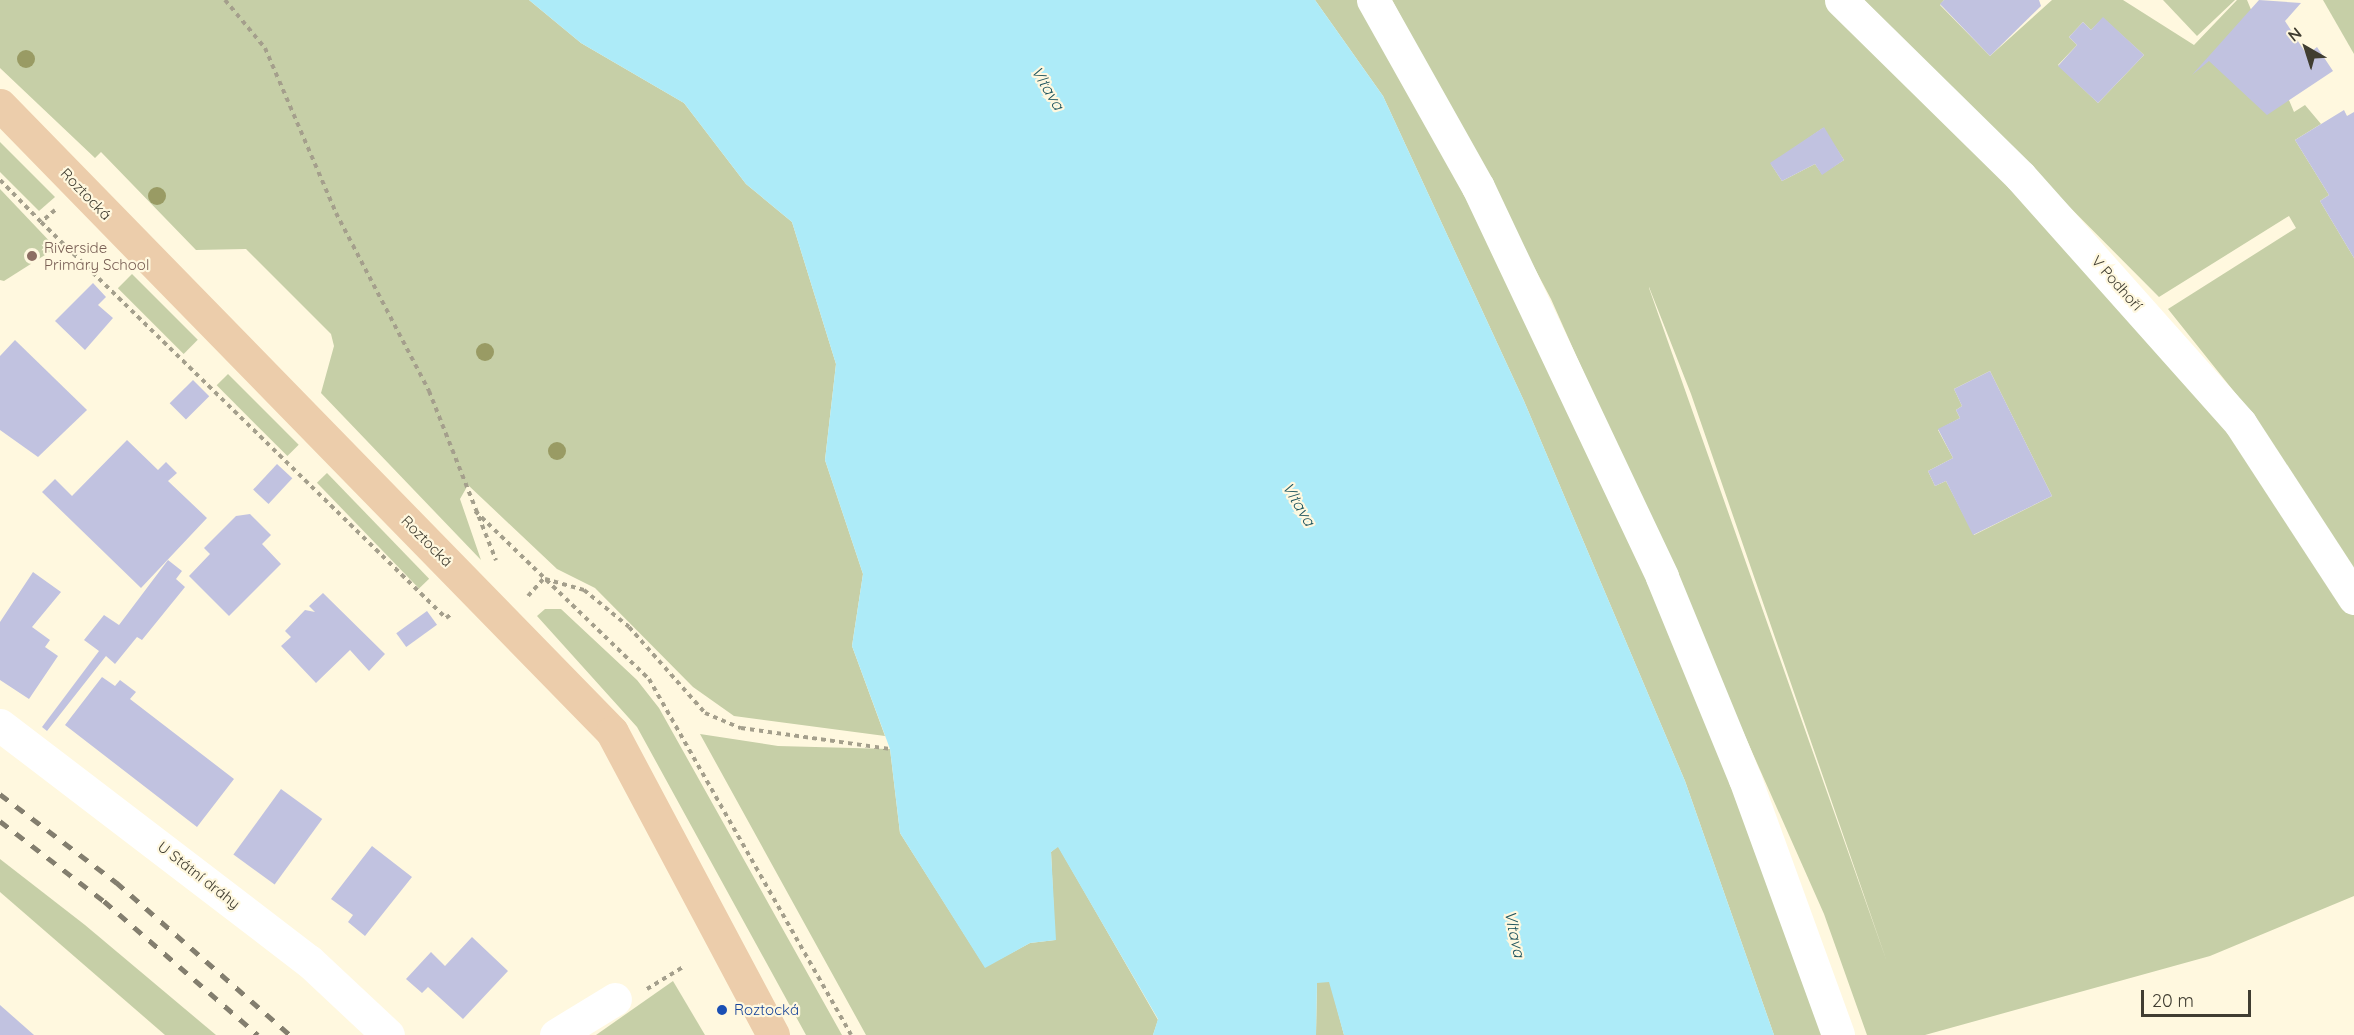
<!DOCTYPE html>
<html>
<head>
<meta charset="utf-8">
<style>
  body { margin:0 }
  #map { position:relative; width:2354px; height:1035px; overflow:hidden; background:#fff8df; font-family:Quicksand,sans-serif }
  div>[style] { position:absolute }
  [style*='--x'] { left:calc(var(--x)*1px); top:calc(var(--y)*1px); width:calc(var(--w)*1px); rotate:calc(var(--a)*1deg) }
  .green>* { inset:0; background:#c6cfa7; transform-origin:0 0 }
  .water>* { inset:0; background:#adebf8 }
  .building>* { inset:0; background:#c1c2e0; transform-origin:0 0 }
  .path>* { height:4px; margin-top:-2px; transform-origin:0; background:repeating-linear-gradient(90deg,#a49f8c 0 4.5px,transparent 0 9px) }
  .minor>* { height:33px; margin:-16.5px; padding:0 16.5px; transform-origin:16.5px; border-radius:16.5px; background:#fff }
  .major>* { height:33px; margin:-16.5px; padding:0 16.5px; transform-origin:16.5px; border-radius:16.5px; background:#eccdab }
  .rail>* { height:4.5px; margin-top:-2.25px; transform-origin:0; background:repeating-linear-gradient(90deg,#837e6e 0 10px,transparent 0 20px) }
  .trees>* { width:18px; height:18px; margin:-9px; border-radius:50%; background:#999b64 }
  .dots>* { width:16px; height:16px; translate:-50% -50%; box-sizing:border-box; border:3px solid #fff8df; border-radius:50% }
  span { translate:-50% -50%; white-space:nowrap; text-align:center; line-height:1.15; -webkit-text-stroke:4.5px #fff8df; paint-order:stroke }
  .street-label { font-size:15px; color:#403d31 }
  .education-label { font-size:15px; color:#785e54 }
  .left { translate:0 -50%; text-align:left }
  .transit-label { font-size:15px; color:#164399 }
  .water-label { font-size:16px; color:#21565f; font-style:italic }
  .north { position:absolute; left:2276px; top:18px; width:60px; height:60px; -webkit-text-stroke:4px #fff8df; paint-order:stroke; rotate:321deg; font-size:16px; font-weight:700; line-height:24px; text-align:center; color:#403d31 }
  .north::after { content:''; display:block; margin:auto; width:21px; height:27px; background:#403d31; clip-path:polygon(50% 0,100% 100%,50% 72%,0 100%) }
  .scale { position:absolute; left:2141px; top:990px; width:110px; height:27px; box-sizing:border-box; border:3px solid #403d31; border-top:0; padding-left:8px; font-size:18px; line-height:21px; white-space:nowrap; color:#403d31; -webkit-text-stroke:4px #fff8df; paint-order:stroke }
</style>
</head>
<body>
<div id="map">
  <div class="green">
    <i style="clip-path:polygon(0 0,529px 0,581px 43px,684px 103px,746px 184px,792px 222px,836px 364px,825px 460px,863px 574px,852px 646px,885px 736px,734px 716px,693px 687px,595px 588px,557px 569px,468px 485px,460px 499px,481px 560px,321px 393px,334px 346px,331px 334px,246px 249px,196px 250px,101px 152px,95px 158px,0 68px)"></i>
    <i style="clip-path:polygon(1315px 0,1364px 0,1559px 380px,1750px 817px,1823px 1035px,1774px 1035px,1685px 781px,1524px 401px,1383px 96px)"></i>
    <i style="clip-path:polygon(evenodd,1392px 0,1840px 0,2146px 307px,2354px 610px,2354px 896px,2210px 956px,1925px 1035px,1867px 1035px,1824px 914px,1551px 299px,1392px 0,1823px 128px,1844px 160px,1822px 174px,1815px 164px,1782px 181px,1771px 164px,1823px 128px,1392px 0,1649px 287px,1691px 394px,1887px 962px,1649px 288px,1649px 287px,1392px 0,1990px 371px,2052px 496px,1974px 535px,1946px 481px,1935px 486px,1928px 471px,1953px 458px,1938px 430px,1960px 418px,1956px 410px,1962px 406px,1954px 389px,1990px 371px)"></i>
    <i style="clip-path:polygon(evenodd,1864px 0,1944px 0,1940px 5px,1990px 56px,2052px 0,2123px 0,2194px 45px,2237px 0,2247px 0,2294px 112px,2305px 105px,2321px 124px,2295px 140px,2329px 195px,2320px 201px,2354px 258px,2354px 579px,2256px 419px,2168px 309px,2296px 228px,2289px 216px,2159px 297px,1864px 0,2103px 18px,2144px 55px,2098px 103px,2058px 65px,2077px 45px,2069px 37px,2083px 22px,2091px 30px,2103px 18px)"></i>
    <i style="clip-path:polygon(2163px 0,2235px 0,2197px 36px)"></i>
    <i style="clip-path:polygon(2323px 0,2354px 0,2354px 54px)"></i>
    <i style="clip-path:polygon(0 142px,55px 197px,39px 211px,0 172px)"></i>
    <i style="clip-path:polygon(0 189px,56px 248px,4px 281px,0 280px)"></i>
    <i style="left:132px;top:274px;width:93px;height:20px;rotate:45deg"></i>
    <i style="left:228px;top:374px;width:100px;height:16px;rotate:45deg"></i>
    <i style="left:327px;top:473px;width:147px;height:14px;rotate:46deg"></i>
    <i style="clip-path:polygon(545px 609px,561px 609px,637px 680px,659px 708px,842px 1035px,806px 1035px,637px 727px,537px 616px)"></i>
    <i style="clip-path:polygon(700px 734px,778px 746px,890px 749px,900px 833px,985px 967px,1030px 943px,1055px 940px,1051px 852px,1058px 846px,1158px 1020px,1153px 1035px,866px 1035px)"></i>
    <i style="clip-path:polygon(0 859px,85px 925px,216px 1035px,165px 1035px,0 892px)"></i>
    <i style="clip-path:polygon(673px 981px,705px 1035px,596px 1035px)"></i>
    <i style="clip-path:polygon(1317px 982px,1330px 982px,1344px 1035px,1316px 1035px)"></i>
  </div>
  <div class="water">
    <i style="clip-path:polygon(529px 0,1315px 0,1383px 96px,1524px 401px,1685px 781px,1774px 1035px,1344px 1035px,1329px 982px,1317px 983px,1316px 1035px,1153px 1035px,1158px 1019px,1058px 847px,1051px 852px,1056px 940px,1030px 943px,985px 968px,900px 833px,890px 749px,852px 646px,863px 574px,825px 460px,836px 364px,792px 222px,746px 184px,684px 103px,581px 43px)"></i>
  </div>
  <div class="building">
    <i style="clip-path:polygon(1944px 0,2039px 0,2041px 6px,1990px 56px,1940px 4px)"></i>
    <i style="clip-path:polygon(2259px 0,2301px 3px,2285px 21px,2307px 55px,2317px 47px,2333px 71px,2267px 115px,2209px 61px,2192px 75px)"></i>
    <i style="clip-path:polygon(2103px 17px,2144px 55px,2098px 103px,2058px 66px,2077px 45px,2069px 37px,2083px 22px,2091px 30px)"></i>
    <i style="clip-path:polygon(2344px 110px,2347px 116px,2354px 112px,2354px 258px,2320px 201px,2329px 195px,2295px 140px)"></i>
    <i style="clip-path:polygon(1824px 127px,1844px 160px,1822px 175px,1815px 164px,1782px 181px,1770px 163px)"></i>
    <i style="clip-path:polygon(93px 283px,106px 297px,98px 305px,113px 318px,85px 350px,55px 321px)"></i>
    <i style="clip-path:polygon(15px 340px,87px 410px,38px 457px,0 430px,0 356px)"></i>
    <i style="clip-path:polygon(1990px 371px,2052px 496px,1973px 535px,1946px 481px,1935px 486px,1928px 471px,1953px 458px,1938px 429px,1960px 418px,1956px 410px,1962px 406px,1954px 389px)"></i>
    <i style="left:193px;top:380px;width:23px;height:33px;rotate:45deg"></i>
    <i style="clip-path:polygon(127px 440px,158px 470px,166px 462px,177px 473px,168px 481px,207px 518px,141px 588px,42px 492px,55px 479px,72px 496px)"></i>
    <i style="left:277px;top:464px;width:21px;height:35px;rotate:43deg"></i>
    <i style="clip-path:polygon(250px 514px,271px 535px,262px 544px,281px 564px,229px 616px,189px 576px,210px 554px,204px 548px,236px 516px)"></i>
    <i style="clip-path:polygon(168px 560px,182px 571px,176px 579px,185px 587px,142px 640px,137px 637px,115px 664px,106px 656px,47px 731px,42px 727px,99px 651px,84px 640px,104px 615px,119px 625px)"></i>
    <i style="clip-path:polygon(33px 572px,61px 592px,32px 627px,50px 640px,45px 647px,58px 656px,29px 699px,0 680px,0 622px)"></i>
    <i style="clip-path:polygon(323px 593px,385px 654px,369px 671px,350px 650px,316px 683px,281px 646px,291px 637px,285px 631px,305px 610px,315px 612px,309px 606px)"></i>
    <i style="left:427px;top:611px;width:17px;height:38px;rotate:54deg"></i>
    <i style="clip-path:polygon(102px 677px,115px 686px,120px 680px,136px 692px,130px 699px,234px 779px,197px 827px,65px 725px)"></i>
    <i style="left:281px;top:789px;width:51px;height:81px;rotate:36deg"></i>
    <i style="clip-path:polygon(372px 846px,412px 877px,365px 936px,348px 922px,353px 915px,331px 899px)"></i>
    <i style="clip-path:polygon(472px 937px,508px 971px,463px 1019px,428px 987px,422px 993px,406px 979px,431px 952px,445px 966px)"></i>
    <i style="clip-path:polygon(0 1005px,34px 1035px,0 1035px)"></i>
  </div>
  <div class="path">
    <i style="--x:225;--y:0;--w:62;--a:50.2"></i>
    <i style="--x:265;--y:48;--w:180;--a:66.7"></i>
    <i style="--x:336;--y:213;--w:201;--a:62.4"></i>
    <i style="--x:429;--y:391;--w:182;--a:68.4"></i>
    <i style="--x:0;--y:180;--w:59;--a:45.7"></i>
    <i style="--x:55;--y:210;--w:18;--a:139"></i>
    <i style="--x:41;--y:222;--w:566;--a:44.36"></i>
    <i style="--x:446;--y:618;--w:5;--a:-37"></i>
    <i style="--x:475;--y:511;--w:242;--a:44"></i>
    <i style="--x:649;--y:679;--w:409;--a:60.4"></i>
    <i style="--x:545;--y:579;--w:41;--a:15.8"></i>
    <i style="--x:584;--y:590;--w:58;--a:39.4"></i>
    <i style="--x:629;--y:627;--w:115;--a:48.5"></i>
    <i style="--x:705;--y:713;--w:39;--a:23"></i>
    <i style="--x:741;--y:728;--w:150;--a:8"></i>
    <i style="--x:528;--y:596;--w:24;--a:-48"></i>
    <i style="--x:647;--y:989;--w:42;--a:-31.4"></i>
  </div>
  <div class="minor">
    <i style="--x:1373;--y:0;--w:214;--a:60.7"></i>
    <i style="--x:1478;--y:187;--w:431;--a:64.7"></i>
    <i style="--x:1662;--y:577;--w:218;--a:67.7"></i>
    <i style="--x:1745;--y:779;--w:272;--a:70"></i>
    <i style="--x:1841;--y:0;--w:251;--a:44.5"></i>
    <i style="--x:2020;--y:176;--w:331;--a:48.3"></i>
    <i style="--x:2240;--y:423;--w:209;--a:56.9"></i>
    <i style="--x:0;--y:725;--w:389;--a:37.4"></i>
    <i style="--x:309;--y:961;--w:108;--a:43.1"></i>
    <i style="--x:556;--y:1035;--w:69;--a:-31.4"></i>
  </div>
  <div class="major">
    <i style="--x:0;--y:105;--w:876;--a:45.69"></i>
    <i style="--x:612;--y:732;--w:343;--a:62"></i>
  </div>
  <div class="rail">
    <i style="--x:0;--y:794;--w:146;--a:37.2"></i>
    <i style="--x:116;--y:882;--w:232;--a:41.3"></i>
    <i style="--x:0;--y:821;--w:131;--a:37.6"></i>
    <i style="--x:104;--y:901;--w:204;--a:41"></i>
  </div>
  <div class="trees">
    <i style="left:26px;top:59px"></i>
    <i style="left:157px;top:196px"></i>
    <i style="left:485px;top:352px"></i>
    <i style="left:557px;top:451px"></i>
  </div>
  <div class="dots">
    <i style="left:32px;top:256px;background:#8d6e63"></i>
    <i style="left:722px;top:1010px;background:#1a4fb4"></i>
  </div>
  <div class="street-label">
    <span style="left:86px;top:194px;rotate:46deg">Roztocká</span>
    <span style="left:2117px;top:283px;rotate:48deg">V Podhoří</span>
    <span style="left:427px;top:541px;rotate:45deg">Roztocká</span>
    <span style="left:199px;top:875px;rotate:38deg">U Státní dráhy</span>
  </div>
  <div class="education-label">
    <span class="left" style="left:44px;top:256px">Riverside<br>Primary School</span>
  </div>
  <div class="transit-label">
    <span class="left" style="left:734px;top:1010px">Roztocká</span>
  </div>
  <div class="water-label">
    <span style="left:1048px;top:88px;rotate:59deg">Vltava</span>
    <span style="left:1299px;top:504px;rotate:59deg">Vltava</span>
    <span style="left:1515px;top:934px;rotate:78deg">Vltava</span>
  </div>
  <div class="north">N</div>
  <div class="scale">20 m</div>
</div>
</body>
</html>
